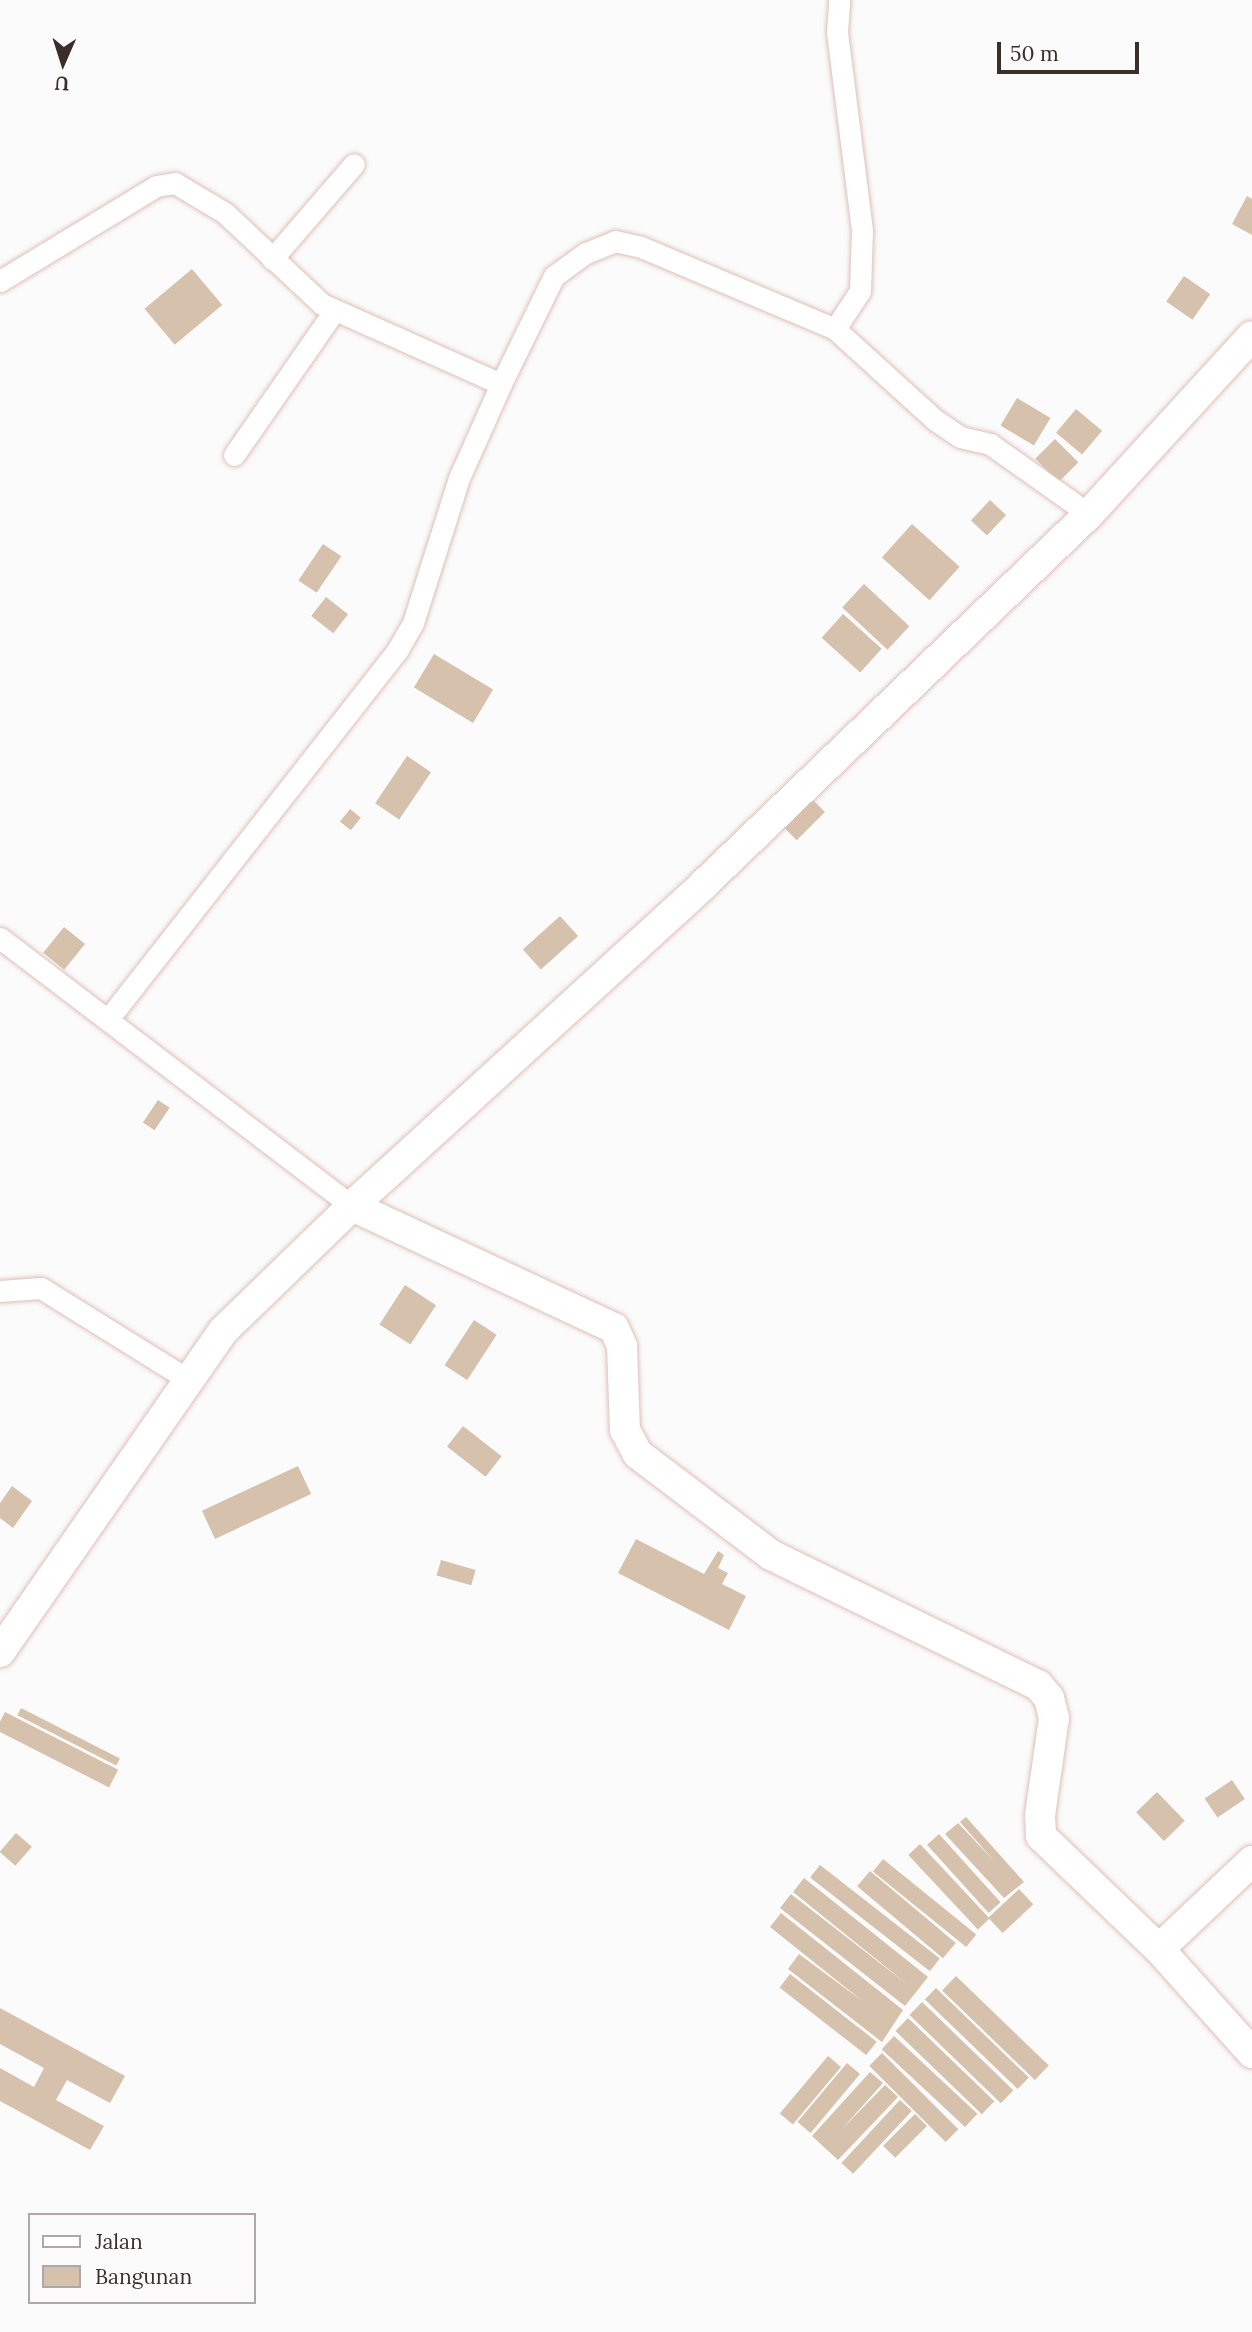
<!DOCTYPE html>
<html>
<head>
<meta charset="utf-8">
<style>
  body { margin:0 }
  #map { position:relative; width:1252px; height:2332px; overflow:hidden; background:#fbfbfb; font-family:Lora,serif }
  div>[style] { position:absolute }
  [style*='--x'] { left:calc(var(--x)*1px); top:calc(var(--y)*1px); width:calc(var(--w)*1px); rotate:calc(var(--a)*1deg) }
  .building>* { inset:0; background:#d6c1ac; transform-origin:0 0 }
  .roads { filter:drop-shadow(0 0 2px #debfb6) drop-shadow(0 0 2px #debfb6) }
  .street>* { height:21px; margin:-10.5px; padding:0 10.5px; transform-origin:10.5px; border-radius:10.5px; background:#fff }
  .secondary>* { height:30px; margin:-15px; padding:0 15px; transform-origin:15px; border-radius:15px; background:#fff }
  span { translate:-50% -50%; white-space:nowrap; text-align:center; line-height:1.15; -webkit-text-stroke:6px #fbfbfb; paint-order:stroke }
  .legend { position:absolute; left:28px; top:2213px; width:228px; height:91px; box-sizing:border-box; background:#fbfbfb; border:2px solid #aea9a8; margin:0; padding:9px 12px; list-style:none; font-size:21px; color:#3a2e2b }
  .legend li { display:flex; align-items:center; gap:14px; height:35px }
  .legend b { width:35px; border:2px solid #aea9a8 }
  .north { position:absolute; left:28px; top:28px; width:70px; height:70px; -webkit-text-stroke:5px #fbfbfb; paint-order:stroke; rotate:183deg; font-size:19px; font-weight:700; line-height:28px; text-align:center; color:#3a2e2b }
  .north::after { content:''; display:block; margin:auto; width:24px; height:32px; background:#3a2e2b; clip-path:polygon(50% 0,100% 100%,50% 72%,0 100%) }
  .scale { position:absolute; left:997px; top:42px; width:142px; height:32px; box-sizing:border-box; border:4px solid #3a2e2b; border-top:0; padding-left:9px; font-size:21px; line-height:24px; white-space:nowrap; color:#3a2e2b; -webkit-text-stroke:5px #fbfbfb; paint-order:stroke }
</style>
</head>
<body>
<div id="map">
  <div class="building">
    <i style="clip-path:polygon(1247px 196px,1252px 199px,1252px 235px,1232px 224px)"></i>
    <i style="left:192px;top:269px;width:47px;height:62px;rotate:50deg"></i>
    <i style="left:1184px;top:276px;width:32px;height:31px;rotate:35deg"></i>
    <i style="left:1017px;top:398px;width:39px;height:32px;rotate:31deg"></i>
    <i style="left:1076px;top:409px;width:34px;height:31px;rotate:40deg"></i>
    <i style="left:1055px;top:439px;width:33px;height:28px;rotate:45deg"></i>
    <i style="left:990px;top:500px;width:22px;height:28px;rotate:43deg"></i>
    <i style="left:912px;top:524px;width:64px;height:45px;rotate:42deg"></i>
    <i style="left:323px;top:544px;width:22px;height:44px;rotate:34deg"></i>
    <i style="left:864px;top:584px;width:62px;height:32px;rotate:43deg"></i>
    <i style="left:326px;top:597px;width:28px;height:24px;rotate:38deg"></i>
    <i style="left:843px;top:614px;width:52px;height:32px;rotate:42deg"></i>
    <i style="left:434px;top:654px;width:69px;height:39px;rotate:31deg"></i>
    <i style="left:407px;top:756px;width:29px;height:57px;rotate:34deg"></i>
    <i style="left:808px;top:795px;width:24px;height:40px;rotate:45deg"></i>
    <i style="left:350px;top:809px;width:14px;height:16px;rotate:39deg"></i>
    <i style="left:560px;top:916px;width:27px;height:50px;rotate:48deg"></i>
    <i style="left:64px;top:927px;width:27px;height:33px;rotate:39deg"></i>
    <i style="left:158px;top:1100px;width:14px;height:27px;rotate:34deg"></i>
    <i style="left:405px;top:1285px;width:37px;height:47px;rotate:33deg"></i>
    <i style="left:474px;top:1320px;width:27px;height:54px;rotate:33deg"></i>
    <i style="left:463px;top:1426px;width:49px;height:26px;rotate:38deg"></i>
    <i style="left:298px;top:1466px;width:31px;height:106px;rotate:65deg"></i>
    <i style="clip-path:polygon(12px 1486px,32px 1501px,13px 1528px,0 1518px,0 1503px)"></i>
    <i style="clip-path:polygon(636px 1539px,704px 1574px,718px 1551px,724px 1555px,718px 1568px,728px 1573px,722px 1584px,746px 1596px,729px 1630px,618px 1573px)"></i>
    <i style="left:441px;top:1560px;width:36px;height:16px;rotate:16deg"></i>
    <i style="left:21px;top:1708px;width:111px;height:8px;rotate:27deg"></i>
    <i style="left:5px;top:1712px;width:127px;height:20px;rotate:27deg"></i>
    <i style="left:1232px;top:1780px;width:23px;height:33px;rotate:56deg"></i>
    <i style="left:1157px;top:1792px;width:40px;height:29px;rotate:46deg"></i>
    <i style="clip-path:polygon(966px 1817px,1024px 1882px,1004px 1898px,945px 1834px,958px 1823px,995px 1862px,960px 1822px)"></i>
    <i style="left:16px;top:1833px;width:21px;height:25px;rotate:41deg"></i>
    <i style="left:939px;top:1834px;width:92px;height:16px;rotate:48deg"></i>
    <i style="left:920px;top:1844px;width:102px;height:16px;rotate:47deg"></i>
    <i style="left:883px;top:1859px;width:120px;height:16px;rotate:39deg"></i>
    <i style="left:820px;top:1865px;width:152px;height:16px;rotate:38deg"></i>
    <i style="left:870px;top:1871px;width:112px;height:20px;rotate:40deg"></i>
    <i style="clip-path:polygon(804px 1878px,928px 1977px,905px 2006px,780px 1908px,791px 1894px,912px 1988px,793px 1892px)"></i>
    <i style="left:1019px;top:1889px;width:21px;height:42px;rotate:47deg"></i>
    <i style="clip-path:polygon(781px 1913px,903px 2010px,882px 2042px,788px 1969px,799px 1954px,865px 2003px,770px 1927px)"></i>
    <i style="left:790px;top:1974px;width:110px;height:17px;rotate:38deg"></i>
    <i style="left:956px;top:1976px;width:129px;height:20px;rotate:44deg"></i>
    <i style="left:936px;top:1988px;width:129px;height:16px;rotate:44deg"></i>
    <i style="left:922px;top:2002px;width:127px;height:18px;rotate:44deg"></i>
    <i style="clip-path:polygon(0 2008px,125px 2076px,110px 2103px,67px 2080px,56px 2100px,104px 2126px,90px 2150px,0 2101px,0 2068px,34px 2087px,44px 2068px,0 2044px)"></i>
    <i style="left:908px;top:2018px;width:120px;height:18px;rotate:44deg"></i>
    <i style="left:894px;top:2036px;width:114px;height:18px;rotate:43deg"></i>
    <i style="left:882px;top:2053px;width:108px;height:18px;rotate:45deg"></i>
    <i style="left:828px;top:2056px;width:17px;height:75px;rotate:40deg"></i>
    <i style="left:847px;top:2063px;width:17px;height:77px;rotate:40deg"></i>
    <i style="clip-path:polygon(870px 2072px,883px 2083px,841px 2130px,885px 2085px,898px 2097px,838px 2160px,812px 2136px)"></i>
    <i style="left:900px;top:2100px;width:16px;height:86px;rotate:43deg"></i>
    <i style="left:915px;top:2114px;width:17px;height:45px;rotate:45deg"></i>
  </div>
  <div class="roads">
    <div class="street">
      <i style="--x:272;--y:259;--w:125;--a:-49.2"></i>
      <i style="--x:0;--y:281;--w:183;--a:-31.3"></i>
      <i style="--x:156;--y:186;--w:19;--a:-9"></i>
      <i style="--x:175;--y:183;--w:58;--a:31"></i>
      <i style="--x:225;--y:213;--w:133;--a:43.2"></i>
      <i style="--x:322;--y:304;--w:196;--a:24.1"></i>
      <i style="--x:835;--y:329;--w:45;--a:-56.7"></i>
      <i style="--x:860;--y:291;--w:61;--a:-88.1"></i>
      <i style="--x:862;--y:230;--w:200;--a:-97.2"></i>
      <i style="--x:837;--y:32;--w:32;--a:-86"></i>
      <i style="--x:234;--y:455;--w:175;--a:-55.2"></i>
      <i style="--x:0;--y:938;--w:442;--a:37.3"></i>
      <i style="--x:109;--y:1018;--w:469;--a:-51.9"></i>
      <i style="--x:398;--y:649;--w:30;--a:-60"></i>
      <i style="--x:413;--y:623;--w:152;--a:-72.4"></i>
      <i style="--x:459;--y:478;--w:103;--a:-65.9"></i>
      <i style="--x:501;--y:384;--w:120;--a:-63.9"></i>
      <i style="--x:554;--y:276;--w:39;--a:-36"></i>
      <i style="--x:586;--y:253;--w:31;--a:-22"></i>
      <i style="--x:615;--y:241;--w:27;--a:13"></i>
      <i style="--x:641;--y:247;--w:211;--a:22.9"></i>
      <i style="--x:835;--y:329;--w:135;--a:42.3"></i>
      <i style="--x:935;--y:420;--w:30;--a:34"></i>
      <i style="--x:960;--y:437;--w:31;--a:13"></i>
      <i style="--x:990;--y:444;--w:121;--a:35.3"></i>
      <i style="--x:0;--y:1291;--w:41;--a:-4.2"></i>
      <i style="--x:41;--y:1288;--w:172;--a:31.9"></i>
    </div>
    <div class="secondary">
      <i style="--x:352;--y:1206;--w:289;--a:25"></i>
      <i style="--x:614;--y:1328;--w:20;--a:66"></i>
      <i style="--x:622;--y:1346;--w:84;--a:88"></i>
      <i style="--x:625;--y:1430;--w:27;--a:62"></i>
      <i style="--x:638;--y:1454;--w:167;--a:37.2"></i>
      <i style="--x:771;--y:1555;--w:297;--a:26"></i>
      <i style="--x:1038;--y:1685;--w:17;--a:50"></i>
      <i style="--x:1049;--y:1698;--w:21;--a:76"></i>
      <i style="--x:1054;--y:1718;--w:98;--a:98.2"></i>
      <i style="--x:1040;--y:1815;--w:21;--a:87"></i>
      <i style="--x:1041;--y:1836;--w:163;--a:43.8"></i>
      <i style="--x:1159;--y:1949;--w:140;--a:48.2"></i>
      <i style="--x:0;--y:1652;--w:391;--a:-55.2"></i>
      <i style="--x:223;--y:1331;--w:180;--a:-44.1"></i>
      <i style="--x:352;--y:1206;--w:476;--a:-42.4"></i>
      <i style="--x:703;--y:885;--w:535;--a:-43.86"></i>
      <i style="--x:1089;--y:514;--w:241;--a:-47.5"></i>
      <i style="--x:1159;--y:1949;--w:128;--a:-43.4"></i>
    </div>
  </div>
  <ul class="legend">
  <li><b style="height:9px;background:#fff"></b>Jalan</li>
  <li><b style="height:19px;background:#d6c1ac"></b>Bangunan</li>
  </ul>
  <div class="north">U</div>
  <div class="scale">50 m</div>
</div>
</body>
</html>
